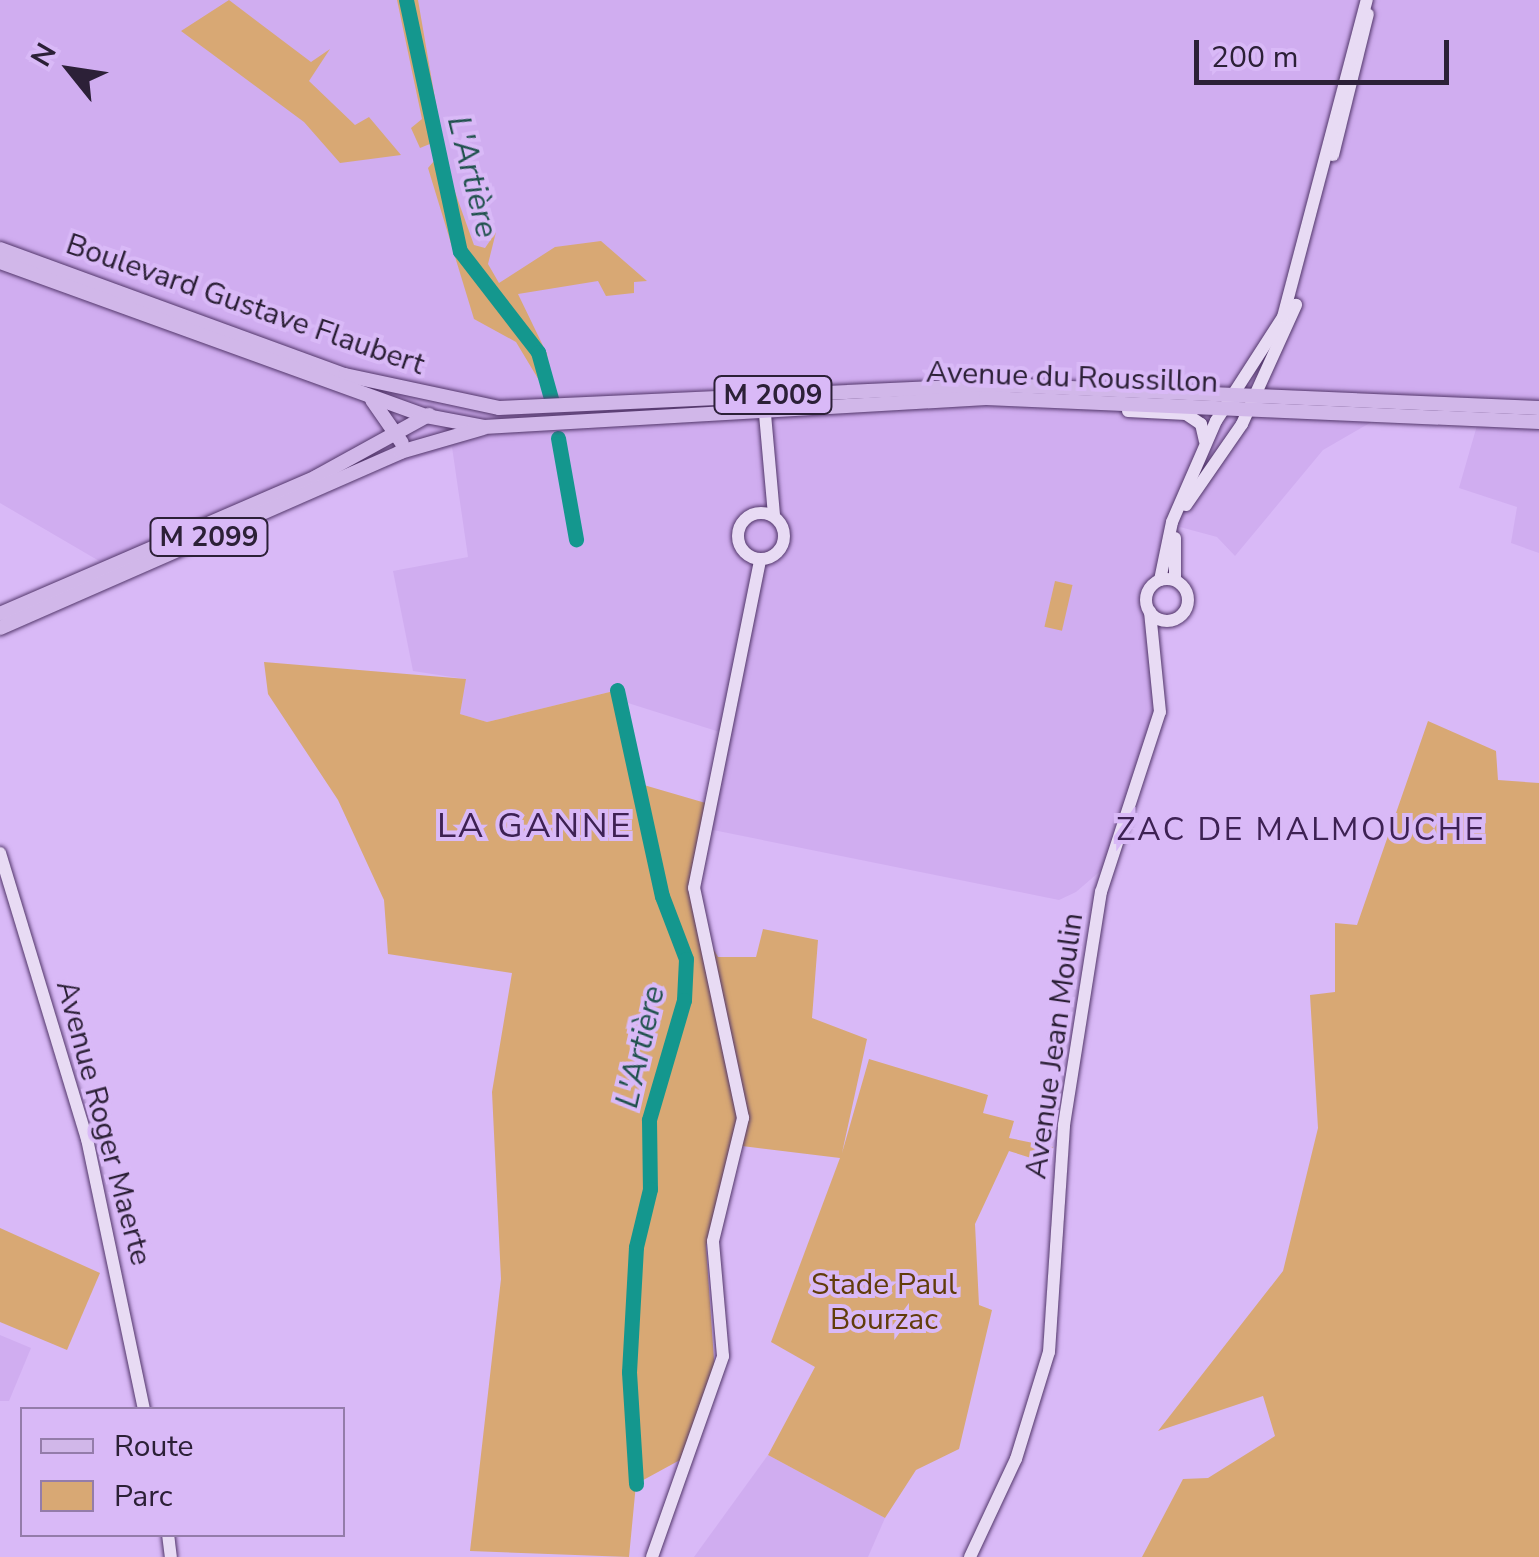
<!DOCTYPE html>
<html>
<head>
<meta charset="utf-8">
<style>
  body { margin:0 }
  #map { position:relative; width:1539px; height:1557px; overflow:hidden; background:#d9b9f7; font-family:"Nunito Sans",sans-serif }
  div>[style] { position:absolute }
  [style*='--x'] { left:calc(var(--x)*1px); top:calc(var(--y)*1px); width:calc(var(--w)*1px); rotate:calc(var(--a)*1deg) }
  .built>* { inset:0; background:#d0adf0 }
  .green>* { inset:0; background:#d8a874; transform-origin:0 0 }
  .river>* { height:15px; margin:-7.5px; padding:0 7.5px; transform-origin:7.5px; border-radius:7.5px; background:#14978e }
  .roads { filter:drop-shadow(0 0 2px #52366a) drop-shadow(0 0 2px #52366a) }
  .secondary>* { height:12px; margin:-6px; padding:0 6px; transform-origin:6px; border-radius:6px; background:#e8dbf4 }
  .secondary>.ring { margin:-6px; padding:0; box-sizing:content-box; background:none; border:12px solid #e8dbf4; border-radius:50% }
  .primary>* { height:14px; margin:-7px; padding:0 7px; transform-origin:7px; border-radius:7px; background:#d1b7e9 }
  span { translate:-50% -50%; white-space:nowrap; text-align:center; line-height:1.15; -webkit-text-stroke:8px #d9b9f7; paint-order:stroke }
  .shield-label span { padding:2px 8px; background:#d9b9f7; border:2px solid; border-radius:8px; -webkit-text-stroke-width:0 }
  .shield-label { font-size:28px; color:#2c2037; font-weight:700 }
  .street-label { font-size:30px; color:#2c2037 }
  .park-label { font-size:30px; color:#613c0a }
  .water-label { font-size:32px; color:#21524e; font-style:italic }
  .neighbourhood-label { font-size:32px; color:#3d2153; letter-spacing:2.5px }
  .quarter-label { font-size:35px; color:#3d2153; letter-spacing:2.5px }
  .legend { position:absolute; left:20px; top:1407px; width:325px; height:130px; box-sizing:border-box; background:#d9b9f7; border:2px solid #947caa; margin:0; padding:12px 18px; list-style:none; font-size:30px; color:#2c2037 }
  .legend li { display:flex; align-items:center; gap:20px; height:50px }
  .legend b { width:50px; border:2px solid #947caa }
  .north { position:absolute; left:20px; top:20px; width:100px; height:100px; -webkit-text-stroke:8px #d9b9f7; paint-order:stroke; rotate:300deg; font-size:28px; font-weight:700; line-height:40px; text-align:center; color:#2c2037 }
  .north::after { content:''; display:block; margin:auto; width:35px; height:45px; background:#2c2037; clip-path:polygon(50% 0,100% 100%,50% 72%,0 100%) }
  .scale { position:absolute; left:1194px; top:40px; width:255px; height:45px; box-sizing:border-box; border:5px solid #2c2037; border-top:0; padding-left:12px; font-size:30px; line-height:35px; white-space:nowrap; color:#2c2037; -webkit-text-stroke:8px #d9b9f7; paint-order:stroke }
</style>
</head>
<body>
<div id="map">
  <div class="built">
    <i style="clip-path:polygon(0 0,1539px 0,1539px 553px,1511px 543px,1517px 507px,1459px 488px,1480px 415px,1387px 413px,1323px 450px,1235px 556px,1217px 537px,1180px 527px,1166px 544px,1147px 596px,1161px 697px,1105px 867px,1076px 892px,1059px 900px,703px 828px,726px 734px,628px 703px,622px 689px,487px 722px,460px 714px,465px 679px,413px 671px,393px 571px,468px 557px,452px 447px,186px 530px,106px 565px,0 503px)"></i>
    <i style="clip-path:polygon(0 1335px,31px 1348px,9px 1401px,0 1401px)"></i>
    <i style="clip-path:polygon(768px 1455px,885px 1518px,868px 1557px,694px 1557px)"></i>
  </div>
  <div class="green">
    <i style="clip-path:polygon(229px 0,311px 62px,330px 49px,309px 81px,355px 125px,369px 117px,401px 155px,340px 163px,304px 122px,181px 31px)"></i>
    <i style="clip-path:polygon(397px 0,418px 0,442px 139px,420px 148px,411px 128px,422px 119px)"></i>
    <i style="clip-path:polygon(441px 153px,474px 245px,485px 248px,496px 232px,488px 264px,499px 283px,555px 247px,601px 241px,647px 281px,634px 282px,634px 293px,606px 296px,598px 281px,518px 294px,547px 354px,552px 402px,516px 342px,474px 319px,428px 168px)"></i>
    <i style="left:1055px;top:581px;width:18px;height:47px;rotate:13deg"></i>
    <i style="clip-path:polygon(264px 662px,466px 679px,460px 714px,487px 722px,622px 689px,637px 783px,709px 804px,696px 919px,718px 957px,756px 957px,763px 929px,818px 940px,812px 1018px,867px 1039px,842px 1153px,869px 1059px,988px 1095px,983px 1113px,1014px 1121px,1009px 1138px,1053px 1147px,1050px 1164px,1009px 1151px,975px 1224px,979px 1305px,992px 1310px,959px 1449px,916px 1470px,885px 1518px,768px 1455px,815px 1367px,771px 1342px,840px 1158px,734px 1145px,706px 1246px,716px 1388px,680px 1460px,636px 1484px,629px 1557px,470px 1551px,501px 1279px,492px 1092px,512px 973px,388px 954px,384px 900px,338px 800px,268px 694px)"></i>
    <i style="clip-path:polygon(1428px 721px,1496px 751px,1498px 780px,1539px 783px,1539px 1557px,1142px 1557px,1183px 1479px,1208px 1478px,1275px 1436px,1263px 1396px,1158px 1431px,1283px 1271px,1318px 1128px,1310px 995px,1335px 992px,1335px 923px,1357px 925px)"></i>
    <i style="clip-path:polygon(0 1228px,100px 1273px,67px 1350px,0 1322px)"></i>
  </div>
  <div class="river">
    <i style="--x:406;--y:0;--w:257;--a:77.9"></i>
    <i style="--x:460;--y:251;--w:128;--a:52.3"></i>
    <i style="--x:538;--y:352;--w:52;--a:74.4"></i>
    <i style="--x:558;--y:438;--w:103;--a:79.9"></i>
    <i style="--x:617;--y:690;--w:211;--a:77.7"></i>
    <i style="--x:662;--y:896;--w:67;--a:69.1"></i>
    <i style="--x:686;--y:959;--w:41;--a:92.8"></i>
    <i style="--x:684;--y:1000;--w:125;--a:106.3"></i>
    <i style="--x:649;--y:1120;--w:69;--a:89.2"></i>
    <i style="--x:650;--y:1189;--w:60;--a:103.6"></i>
    <i style="--x:636;--y:1247;--w:125;--a:93.2"></i>
    <i style="--x:629;--y:1372;--w:112;--a:86.4"></i>
  </div>
  <div class="roads">
    <div class="secondary">
      <i style="--x:1333;--y:155;--w:145;--a:-76.1"></i>
      <i style="--x:764;--y:403;--w:113;--a:84.9"></i>
      <i style="--x:1128;--y:411;--w:58;--a:3"></i>
      <i style="--x:1186;--y:414;--w:18;--a:34"></i>
      <i style="--x:1201;--y:424;--w:17;--a:77"></i>
      <i style="--x:1186;--y:505;--w:98;--a:-55.3"></i>
      <i style="--x:1242;--y:424;--w:131;--a:-65.6"></i>
      <i class="ring" style="left:738px;top:513px;width:34px;height:34px"></i>
      <i style="--x:1175;--y:538;--w:42;--a:90"></i>
      <i class="ring" style="left:1146px;top:579px;width:30px;height:30px"></i>
      <i style="--x:1160;--y:580;--w:59;--a:-78.3"></i>
      <i style="--x:1172;--y:522;--w:110;--a:-66.5"></i>
      <i style="--x:1216;--y:421;--w:124;--a:-57.2"></i>
      <i style="--x:1283;--y:317;--w:328;--a:-75.2"></i>
      <i style="--x:0;--y:853;--w:299;--a:73.1"></i>
      <i style="--x:87;--y:1139;--w:277;--a:78.1"></i>
      <i style="--x:168;--y:1534;--w:23;--a:83"></i>
      <i style="--x:652;--y:1557;--w:213;--a:-70.5"></i>
      <i style="--x:723;--y:1356;--w:115;--a:-95"></i>
      <i style="--x:713;--y:1241;--w:127;--a:-76.3"></i>
      <i style="--x:743;--y:1118;--w:235;--a:-102"></i>
      <i style="--x:694;--y:888;--w:335;--a:-78.6"></i>
      <i style="--x:970;--y:1557;--w:108;--a:-64.9"></i>
      <i style="--x:1016;--y:1459;--w:112;--a:-72.9"></i>
      <i style="--x:1049;--y:1352;--w:227;--a:-86.2"></i>
      <i style="--x:1064;--y:1125;--w:236;--a:-81"></i>
      <i style="--x:1101;--y:892;--w:189;--a:-71.9"></i>
      <i style="--x:1160;--y:712;--w:101;--a:-95.7"></i>
    </div>
    <div class="primary">
      <i style="--x:0;--y:249;--w:367;--a:20.1"></i>
      <i style="--x:345;--y:375;--w:157;--a:12.1"></i>
      <i style="--x:499;--y:408;--w:502;--a:-2.63"></i>
      <i style="--x:1000;--y:385;--w:539;--a:2.44"></i>
      <i style="--x:0;--y:262;--w:453;--a:19.9"></i>
      <i style="--x:426;--y:416;--w:59;--a:10.7"></i>
      <i style="--x:484;--y:427;--w:503;--a:-3.31"></i>
      <i style="--x:986;--y:398;--w:554;--a:2.49"></i>
      <i style="--x:372;--y:400;--w:52;--a:55.1"></i>
      <i style="--x:0;--y:614;--w:344;--a:-23.4"></i>
      <i style="--x:316;--y:477;--w:129;--a:-28.8"></i>
      <i style="--x:0;--y:628;--w:437;--a:-23.7"></i>
      <i style="--x:400;--y:452;--w:86;--a:-16.1"></i>
    </div>
  </div>
  <div class="shield-label">
    <span style="left:773px;top:395px">M 2009</span>
    <span style="left:209px;top:537px">M 2099</span>
  </div>
  <div class="street-label">
    <span style="left:245px;top:305px;rotate:19deg">Boulevard Gustave Flaubert</span>
    <span style="left:1072px;top:378px;rotate:2deg">Avenue du Roussillon</span>
    <span style="left:1055px;top:1046px;rotate:-82deg">Avenue Jean Moulin</span>
    <span style="left:103px;top:1123px;rotate:75deg">Avenue Roger Maerte</span>
  </div>
  <div class="park-label">
    <span style="left:884px;top:1302px">Stade Paul<br>Bourzac</span>
  </div>
  <div class="water-label">
    <span style="left:472px;top:177px;rotate:76deg">L'Artière</span>
    <span style="left:641px;top:1047px;rotate:-77deg">L'Artière</span>
  </div>
  <div class="neighbourhood-label">
    <span style="left:1301px;top:830px">ZAC DE MALMOUCHE</span>
  </div>
  <div class="quarter-label">
    <span style="left:535px;top:826px">LA GANNE</span>
  </div>
  <ul class="legend">
  <li><b style="height:12px;background:#d1b7e9"></b>Route</li>
  <li><b style="height:28px;background:#d8a874"></b>Parc</li>
  </ul>
  <div class="north">N</div>
  <div class="scale">200 m</div>
</div>
</body>
</html>
